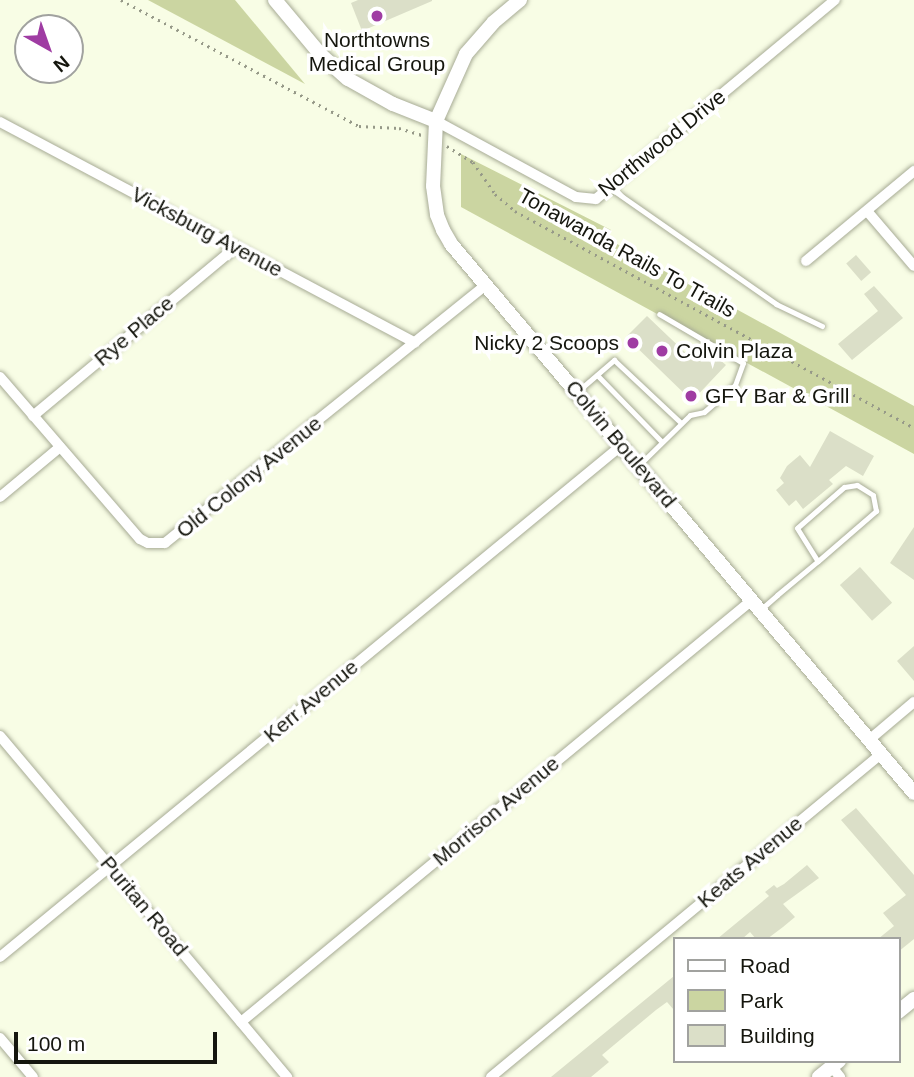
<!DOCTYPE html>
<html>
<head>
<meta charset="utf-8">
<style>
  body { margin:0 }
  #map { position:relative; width:914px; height:1077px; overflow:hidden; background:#f8fde5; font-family:Helvetica,sans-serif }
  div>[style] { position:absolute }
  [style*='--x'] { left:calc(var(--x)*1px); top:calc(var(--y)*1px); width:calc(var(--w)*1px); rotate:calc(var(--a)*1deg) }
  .green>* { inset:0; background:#cbd5a1 }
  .building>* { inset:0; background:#dbdfc8; transform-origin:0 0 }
  .path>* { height:2.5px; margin-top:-1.25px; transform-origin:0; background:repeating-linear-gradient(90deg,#969988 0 2px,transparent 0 7px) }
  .roads { filter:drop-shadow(0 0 2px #a7ab95) drop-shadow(0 0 2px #a7ab95) }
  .service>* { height:5px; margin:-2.5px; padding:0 2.5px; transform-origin:2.5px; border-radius:2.5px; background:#fff }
  .minor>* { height:10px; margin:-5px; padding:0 5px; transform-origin:5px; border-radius:5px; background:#fff }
  .tertiary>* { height:14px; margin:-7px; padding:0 7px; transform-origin:7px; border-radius:7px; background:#fff }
  .dots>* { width:19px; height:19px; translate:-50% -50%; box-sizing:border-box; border:4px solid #fff; border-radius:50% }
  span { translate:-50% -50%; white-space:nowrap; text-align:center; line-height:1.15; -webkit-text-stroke:7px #fff; paint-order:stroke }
  .poi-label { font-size:21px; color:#15160e }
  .right { translate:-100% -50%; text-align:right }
  .left { translate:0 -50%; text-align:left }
  .street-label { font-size:21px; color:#15160e }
  .legend { position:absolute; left:673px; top:937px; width:228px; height:126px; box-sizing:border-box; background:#fff; border:2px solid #a1a29f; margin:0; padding:9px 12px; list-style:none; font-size:21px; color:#15160e }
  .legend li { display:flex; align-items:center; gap:14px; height:35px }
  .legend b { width:35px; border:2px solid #a1a29f }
  .north { position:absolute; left:14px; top:14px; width:70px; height:70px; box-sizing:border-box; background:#fff; border:2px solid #a1a29f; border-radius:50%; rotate:140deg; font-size:19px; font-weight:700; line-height:28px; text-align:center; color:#15160e }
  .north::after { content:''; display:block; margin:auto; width:24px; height:32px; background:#9f3ca3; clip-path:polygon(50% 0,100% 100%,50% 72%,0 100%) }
  .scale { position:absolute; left:14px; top:1032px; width:203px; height:32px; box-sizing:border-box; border:4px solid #15160e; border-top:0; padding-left:9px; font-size:21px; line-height:24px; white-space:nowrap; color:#15160e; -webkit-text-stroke:5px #fff; paint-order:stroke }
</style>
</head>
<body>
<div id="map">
  <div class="green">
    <i style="clip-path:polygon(148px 0,235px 0,305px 84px)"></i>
    <i style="clip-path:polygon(461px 154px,611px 230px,608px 239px,914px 406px,914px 454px,461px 207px)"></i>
  </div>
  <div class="building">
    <i style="clip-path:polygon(358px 0,432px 0,432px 1px,362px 31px,351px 3px)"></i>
    <i style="left:856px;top:255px;width:23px;height:13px;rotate:49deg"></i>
    <i style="clip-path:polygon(874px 286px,903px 318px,852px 360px,838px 344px,878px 311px,864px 294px)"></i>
    <i style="clip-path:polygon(647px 316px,691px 358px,703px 346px,726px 365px,692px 401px,626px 337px)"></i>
    <i style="clip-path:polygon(830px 431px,874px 456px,863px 476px,846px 466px,829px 480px,833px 484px,803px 509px,796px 500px,789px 506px,776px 490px,784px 483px,780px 478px,787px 466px,800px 455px,810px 467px)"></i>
    <i style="clip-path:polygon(914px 527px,914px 580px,890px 563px)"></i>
    <i style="left:860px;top:567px;width:48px;height:27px;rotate:48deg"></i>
    <i style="clip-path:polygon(914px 646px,914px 681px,897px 661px)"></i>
    <i style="clip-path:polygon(856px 808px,914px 875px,914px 939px,898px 952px,898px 939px,878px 939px,894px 926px,883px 913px,906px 895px,841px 820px)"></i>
    <i style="clip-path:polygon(807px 865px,819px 878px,783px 904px,795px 917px,783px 927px,767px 939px,756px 939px,750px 932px,742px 939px,717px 939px,769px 896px,765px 892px,774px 885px,777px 888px,784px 884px)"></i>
    <i style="clip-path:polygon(674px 976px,674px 1010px,667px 1002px,656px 1010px,602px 1055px,609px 1062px,591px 1077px,551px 1077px)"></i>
  </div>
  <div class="path">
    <i style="--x:121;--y:0;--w:269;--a:27.9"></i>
    <i style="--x:359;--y:126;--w:40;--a:2.9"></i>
    <i style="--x:399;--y:128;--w:24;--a:17"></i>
    <i style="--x:447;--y:146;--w:31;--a:32"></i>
    <i style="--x:473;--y:162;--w:39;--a:55"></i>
    <i style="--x:495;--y:194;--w:26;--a:40"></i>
    <i style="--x:515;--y:211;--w:454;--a:28.5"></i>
  </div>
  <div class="roads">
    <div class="service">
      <i style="--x:610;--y:188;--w:203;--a:34.9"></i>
      <i style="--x:776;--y:304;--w:51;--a:25.6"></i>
      <i style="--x:597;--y:375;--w:93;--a:45.9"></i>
      <i style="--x:578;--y:391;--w:48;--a:-40.7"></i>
      <i style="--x:614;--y:360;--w:92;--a:43.2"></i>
      <i style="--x:639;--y:465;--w:71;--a:-44.4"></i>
      <i style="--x:690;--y:415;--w:14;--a:-12"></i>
      <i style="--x:704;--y:412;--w:41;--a:-41.1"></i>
      <i style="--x:735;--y:385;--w:23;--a:-70"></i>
      <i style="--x:743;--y:363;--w:97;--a:-149.7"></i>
      <i style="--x:760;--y:610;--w:23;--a:-41"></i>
      <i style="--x:777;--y:595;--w:53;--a:-39.7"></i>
      <i style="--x:818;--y:561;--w:77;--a:-40.8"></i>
      <i style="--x:876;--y:511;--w:16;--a:-101"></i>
      <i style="--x:873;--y:495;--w:19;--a:-148"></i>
      <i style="--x:857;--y:485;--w:13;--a:171"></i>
      <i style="--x:844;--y:487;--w:62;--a:138.9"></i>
      <i style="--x:797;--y:528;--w:39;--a:58"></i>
    </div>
    <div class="minor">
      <i style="--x:436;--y:121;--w:159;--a:28.5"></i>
      <i style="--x:576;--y:197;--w:20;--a:6"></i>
      <i style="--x:596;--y:199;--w:311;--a:-39.8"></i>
      <i style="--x:0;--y:122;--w:470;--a:28"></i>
      <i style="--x:867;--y:211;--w:72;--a:49.5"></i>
      <i style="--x:806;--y:261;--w:141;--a:-39.8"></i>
      <i style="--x:0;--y:377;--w:214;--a:49.2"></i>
      <i style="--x:140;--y:539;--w:9;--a:27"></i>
      <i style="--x:148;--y:543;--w:17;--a:0"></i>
      <i style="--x:165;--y:543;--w:412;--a:-38.8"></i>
      <i style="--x:33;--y:416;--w:264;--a:-39.8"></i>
      <i style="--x:0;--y:497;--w:78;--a:-39.8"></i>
      <i style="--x:0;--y:736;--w:446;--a:49.9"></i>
      <i style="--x:869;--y:740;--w:59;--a:-40.2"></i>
      <i style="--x:0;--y:957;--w:806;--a:-39.46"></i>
      <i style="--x:241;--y:1022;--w:663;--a:-39.55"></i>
      <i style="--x:0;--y:1038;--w:51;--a:49.8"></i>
      <i style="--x:832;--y:1067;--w:13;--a:51"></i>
      <i style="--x:491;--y:1077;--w:506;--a:-39.63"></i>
    </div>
    <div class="tertiary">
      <i style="--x:275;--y:0;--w:72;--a:50.1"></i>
      <i style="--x:321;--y:55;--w:36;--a:42"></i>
      <i style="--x:348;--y:79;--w:51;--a:29.1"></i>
      <i style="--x:393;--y:104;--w:46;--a:21.6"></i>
      <i style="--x:520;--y:0;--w:35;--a:140"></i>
      <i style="--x:493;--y:23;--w:41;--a:131.1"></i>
      <i style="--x:466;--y:54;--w:73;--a:114.1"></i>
      <i style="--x:436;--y:121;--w:65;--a:92.6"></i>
      <i style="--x:433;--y:186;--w:29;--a:82"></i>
      <i style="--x:437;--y:215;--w:16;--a:68"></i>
      <i style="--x:443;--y:230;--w:16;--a:60"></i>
      <i style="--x:451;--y:244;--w:718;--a:49.86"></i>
      <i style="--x:898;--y:1012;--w:21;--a:-39"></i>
      <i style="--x:819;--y:1077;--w:26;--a:-39"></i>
    </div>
  </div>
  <div class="dots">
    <i style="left:377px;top:16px;background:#9f3ca3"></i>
    <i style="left:633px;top:343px;background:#9f3ca3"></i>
    <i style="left:662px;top:351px;background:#9f3ca3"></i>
    <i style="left:691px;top:396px;background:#9f3ca3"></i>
  </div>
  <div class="poi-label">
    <span style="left:377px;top:52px">Northtowns<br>Medical Group</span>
    <span class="right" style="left:619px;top:343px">Nicky 2 Scoops</span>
    <span class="left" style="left:676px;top:351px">Colvin Plaza</span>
    <span class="left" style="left:705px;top:396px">GFY Bar &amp; Grill</span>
  </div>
  <div class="street-label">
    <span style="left:662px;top:143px;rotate:-39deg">Northwood Drive</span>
    <span style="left:207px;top:232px;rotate:28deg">Vicksburg Avenue</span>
    <span style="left:627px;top:253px;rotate:29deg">Tonawanda Rails To Trails</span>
    <span style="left:134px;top:331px;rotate:-40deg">Rye Place</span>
    <span style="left:621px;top:444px;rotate:50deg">Colvin Boulevard</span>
    <span style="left:249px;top:477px;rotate:-39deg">Old Colony Avenue</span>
    <span style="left:311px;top:701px;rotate:-40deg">Kerr Avenue</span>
    <span style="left:496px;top:811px;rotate:-40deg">Morrison Avenue</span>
    <span style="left:750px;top:862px;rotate:-40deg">Keats Avenue</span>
    <span style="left:144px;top:906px;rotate:50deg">Puritan Road</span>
  </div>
  <ul class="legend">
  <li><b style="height:9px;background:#fff"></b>Road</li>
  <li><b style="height:19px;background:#cbd5a1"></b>Park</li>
  <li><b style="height:19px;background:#dbdfc8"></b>Building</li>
  </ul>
  <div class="north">N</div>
  <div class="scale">100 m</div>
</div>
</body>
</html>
